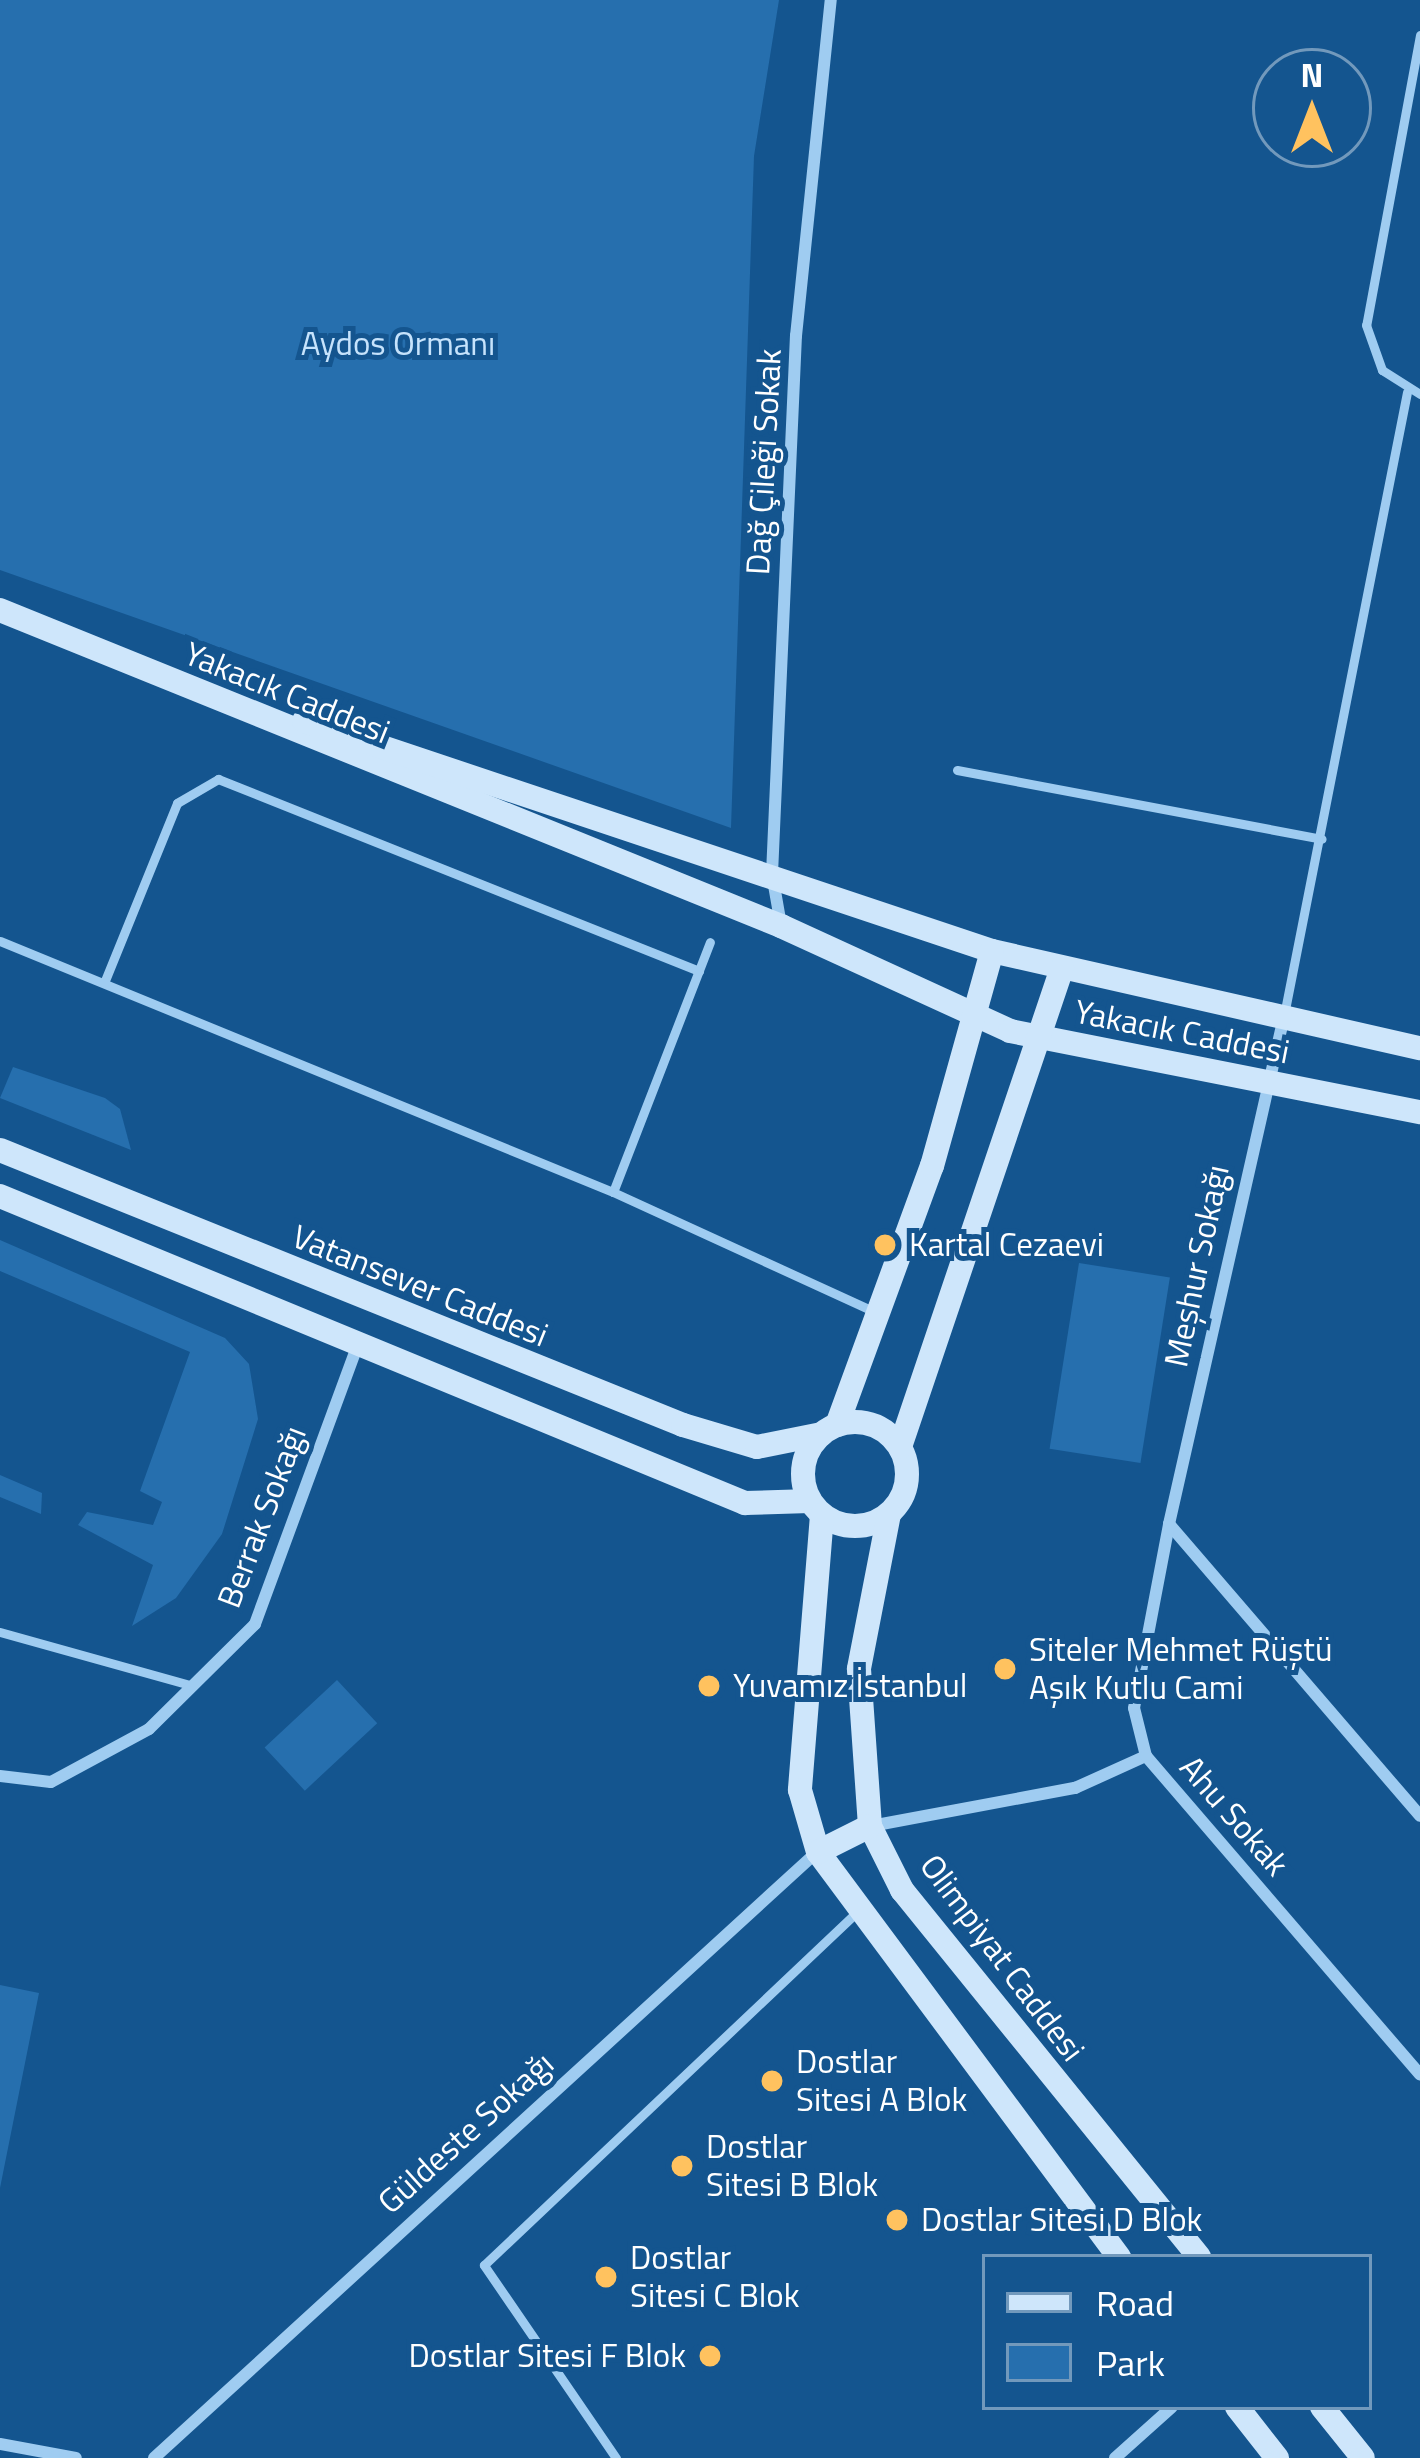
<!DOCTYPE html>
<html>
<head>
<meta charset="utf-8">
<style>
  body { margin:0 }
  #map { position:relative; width:1420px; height:2458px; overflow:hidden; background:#14558f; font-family:"Titillium Web",sans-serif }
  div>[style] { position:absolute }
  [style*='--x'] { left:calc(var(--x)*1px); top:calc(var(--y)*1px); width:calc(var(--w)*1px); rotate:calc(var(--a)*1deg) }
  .green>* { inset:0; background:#266fae; transform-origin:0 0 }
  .lane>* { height:9px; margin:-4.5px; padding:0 4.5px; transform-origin:4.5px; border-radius:4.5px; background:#9fccf1 }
  .street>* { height:12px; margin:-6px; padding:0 6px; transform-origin:6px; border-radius:6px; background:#9fccf1 }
  .secondary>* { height:24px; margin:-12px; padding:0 12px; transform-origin:12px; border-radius:12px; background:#cee6fb }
  .secondary>.ring { margin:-12px; padding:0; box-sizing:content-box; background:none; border:24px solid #cee6fb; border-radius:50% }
  .dots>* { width:33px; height:33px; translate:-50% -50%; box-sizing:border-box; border:6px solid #14558f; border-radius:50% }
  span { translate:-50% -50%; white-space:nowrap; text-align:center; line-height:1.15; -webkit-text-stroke:10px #14558f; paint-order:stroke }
  .park-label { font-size:33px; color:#c6e3fc }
  .street-label { font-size:33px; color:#fff }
  .poi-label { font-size:33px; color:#fff }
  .left { translate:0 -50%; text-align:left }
  .right { translate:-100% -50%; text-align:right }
  .legend { position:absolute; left:982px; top:2254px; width:390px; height:156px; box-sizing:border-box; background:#14558f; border:3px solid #7299bc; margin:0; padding:15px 21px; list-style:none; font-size:36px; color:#fff }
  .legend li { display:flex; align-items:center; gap:24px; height:60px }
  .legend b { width:60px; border:3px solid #7299bc }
  .north { position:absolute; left:1252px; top:48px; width:120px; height:120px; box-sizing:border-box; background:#14558f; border:3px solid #7299bc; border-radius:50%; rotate:0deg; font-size:33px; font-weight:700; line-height:48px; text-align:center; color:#fff }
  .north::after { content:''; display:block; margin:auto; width:42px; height:54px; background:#ffc25f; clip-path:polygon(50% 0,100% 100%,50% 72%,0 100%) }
</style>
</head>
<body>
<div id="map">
  <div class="green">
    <i style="clip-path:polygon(0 0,779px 0,754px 156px,731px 828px,0 570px)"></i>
    <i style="clip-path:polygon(13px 1067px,105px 1098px,120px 1109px,131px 1150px,0 1098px)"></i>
    <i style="clip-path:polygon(0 1240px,225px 1338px,249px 1364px,258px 1419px,222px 1534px,176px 1598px,132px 1626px,153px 1565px,78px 1525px,87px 1512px,153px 1525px,162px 1502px,140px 1491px,190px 1352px,0 1271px)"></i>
    <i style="left:1079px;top:1263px;width:92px;height:188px;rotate:9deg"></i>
    <i style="clip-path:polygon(0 1475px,42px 1493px,41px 1514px,0 1497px)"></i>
    <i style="left:337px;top:1680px;width:59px;height:99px;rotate:47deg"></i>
    <i style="clip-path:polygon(0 1985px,39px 1993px,0 2188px)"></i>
  </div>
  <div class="lane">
    <i style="--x:1420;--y:35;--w:295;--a:100.5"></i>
    <i style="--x:1366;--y:325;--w:48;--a:70.4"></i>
    <i style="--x:1382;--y:370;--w:45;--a:32.3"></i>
    <i style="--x:957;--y:770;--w:371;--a:10.7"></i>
    <i style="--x:0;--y:941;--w:662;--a:22.27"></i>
    <i style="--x:613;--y:1192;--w:268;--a:-68.8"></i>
    <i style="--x:104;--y:983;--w:194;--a:-67.9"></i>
    <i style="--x:177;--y:803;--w:48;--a:-30.3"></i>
    <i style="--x:218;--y:779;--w:518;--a:21.76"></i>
    <i style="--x:1284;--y:1015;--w:635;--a:-78.83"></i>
    <i style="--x:613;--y:1192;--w:288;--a:24.6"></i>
    <i style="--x:0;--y:1632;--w:200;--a:15.6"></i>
    <i style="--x:616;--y:2458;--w:234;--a:-124.4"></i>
    <i style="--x:484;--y:2265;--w:518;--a:-43.43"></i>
  </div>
  <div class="street">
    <i style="--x:781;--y:925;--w:52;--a:-100"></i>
    <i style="--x:772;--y:874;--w:539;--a:-87.45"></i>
    <i style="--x:796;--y:336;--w:338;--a:-84.1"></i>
    <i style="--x:1283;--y:1021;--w:516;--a:102.77"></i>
    <i style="--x:1169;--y:1524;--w:385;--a:49.3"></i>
    <i style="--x:1146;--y:1756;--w:49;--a:-104"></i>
    <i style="--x:1134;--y:1708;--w:187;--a:-79.2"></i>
    <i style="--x:0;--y:1776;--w:51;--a:6.7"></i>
    <i style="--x:51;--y:1782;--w:111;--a:-28.4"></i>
    <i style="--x:149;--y:1729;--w:149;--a:-44.7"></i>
    <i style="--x:255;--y:1624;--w:298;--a:-69.8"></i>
    <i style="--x:871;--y:1826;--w:208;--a:-10.6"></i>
    <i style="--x:1075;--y:1788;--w:78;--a:-24.3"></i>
    <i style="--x:1146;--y:1756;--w:420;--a:49.3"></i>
    <i style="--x:0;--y:2444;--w:77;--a:10.4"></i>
    <i style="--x:154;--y:2458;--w:898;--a:-42.43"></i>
    <i style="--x:1115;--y:2458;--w:76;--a:-41.8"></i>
  </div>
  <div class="secondary">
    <i style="--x:0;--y:610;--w:843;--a:22.03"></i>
    <i style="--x:781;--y:926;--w:252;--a:24.6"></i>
    <i style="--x:1010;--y:1031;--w:418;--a:11.2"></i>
    <i style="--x:304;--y:721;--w:725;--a:18.48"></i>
    <i style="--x:992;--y:951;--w:439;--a:12.8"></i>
    <i style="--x:0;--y:1150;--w:736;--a:21.93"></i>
    <i style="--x:683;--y:1425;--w:77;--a:16.6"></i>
    <i style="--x:757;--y:1447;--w:66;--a:-11.3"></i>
    <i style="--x:0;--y:1196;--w:806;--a:22.4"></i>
    <i style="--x:745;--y:1503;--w:65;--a:-1.8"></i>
    <i class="ring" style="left:803px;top:1422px;width:80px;height:80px"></i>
    <i style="--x:837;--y:1425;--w:276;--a:-69.9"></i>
    <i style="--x:932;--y:1166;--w:223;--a:-74.4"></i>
    <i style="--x:900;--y:1447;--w:506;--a:-71.31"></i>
    <i style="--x:889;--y:1514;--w:158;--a:101"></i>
    <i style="--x:859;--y:1669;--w:157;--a:86"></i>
    <i style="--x:870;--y:1826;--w:72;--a:63.4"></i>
    <i style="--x:902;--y:1890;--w:472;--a:51"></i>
    <i style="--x:822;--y:1515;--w:276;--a:94.6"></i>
    <i style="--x:800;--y:1790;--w:65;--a:73.8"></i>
    <i style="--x:818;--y:1852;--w:505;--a:53.38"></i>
    <i style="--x:818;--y:1852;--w:58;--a:-26.6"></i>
    <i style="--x:1237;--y:2407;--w:65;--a:51.9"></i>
    <i style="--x:1322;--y:2407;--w:65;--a:51.2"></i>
  </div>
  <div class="dots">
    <i style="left:885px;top:1245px;background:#ffc25f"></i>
    <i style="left:1005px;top:1669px;background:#ffc25f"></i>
    <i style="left:709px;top:1686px;background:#ffc25f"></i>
    <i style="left:772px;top:2081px;background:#ffc25f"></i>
    <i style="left:682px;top:2166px;background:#ffc25f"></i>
    <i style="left:897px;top:2220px;background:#ffc25f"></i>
    <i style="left:606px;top:2277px;background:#ffc25f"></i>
    <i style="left:710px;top:2356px;background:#ffc25f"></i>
  </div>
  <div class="park-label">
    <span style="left:398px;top:344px">Aydos Ormanı</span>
  </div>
  <div class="street-label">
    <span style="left:764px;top:462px;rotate:-87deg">Dağ Çileği Sokak</span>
    <span style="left:287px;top:693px;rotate:22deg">Yakacık Caddesi</span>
    <span style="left:1182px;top:1032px;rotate:11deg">Yakacık Caddesi</span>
    <span style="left:1197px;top:1266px;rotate:-78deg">Meşhur Sokağı</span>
    <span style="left:420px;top:1286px;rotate:22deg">Vatansever Caddesi</span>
    <span style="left:262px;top:1517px;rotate:-69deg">Berrak Sokağı</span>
    <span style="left:1234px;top:1816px;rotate:49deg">Ahu Sokak</span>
    <span style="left:1002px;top:1958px;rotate:53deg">Olimpiyat Caddesi</span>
    <span style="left:466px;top:2133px;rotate:-42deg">Güldeste Sokağı</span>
  </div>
  <div class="poi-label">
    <span class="left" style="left:909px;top:1245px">Kartal Cezaevi</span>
    <span class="left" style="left:1029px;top:1669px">Siteler Mehmet Rüştü<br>Aşık Kutlu Cami</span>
    <span class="left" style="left:733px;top:1686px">Yuvamız İstanbul</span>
    <span class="left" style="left:796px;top:2081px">Dostlar<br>Sitesi A Blok</span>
    <span class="left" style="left:706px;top:2166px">Dostlar<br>Sitesi B Blok</span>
    <span class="left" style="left:921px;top:2220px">Dostlar Sitesi D Blok</span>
    <span class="left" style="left:630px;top:2277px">Dostlar<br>Sitesi C Blok</span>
    <span class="right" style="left:686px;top:2356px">Dostlar Sitesi F Blok</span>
  </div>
  <ul class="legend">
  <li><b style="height:15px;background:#cee6fb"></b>Road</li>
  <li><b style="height:33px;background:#266fae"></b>Park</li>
  </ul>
  <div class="north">N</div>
</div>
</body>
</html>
